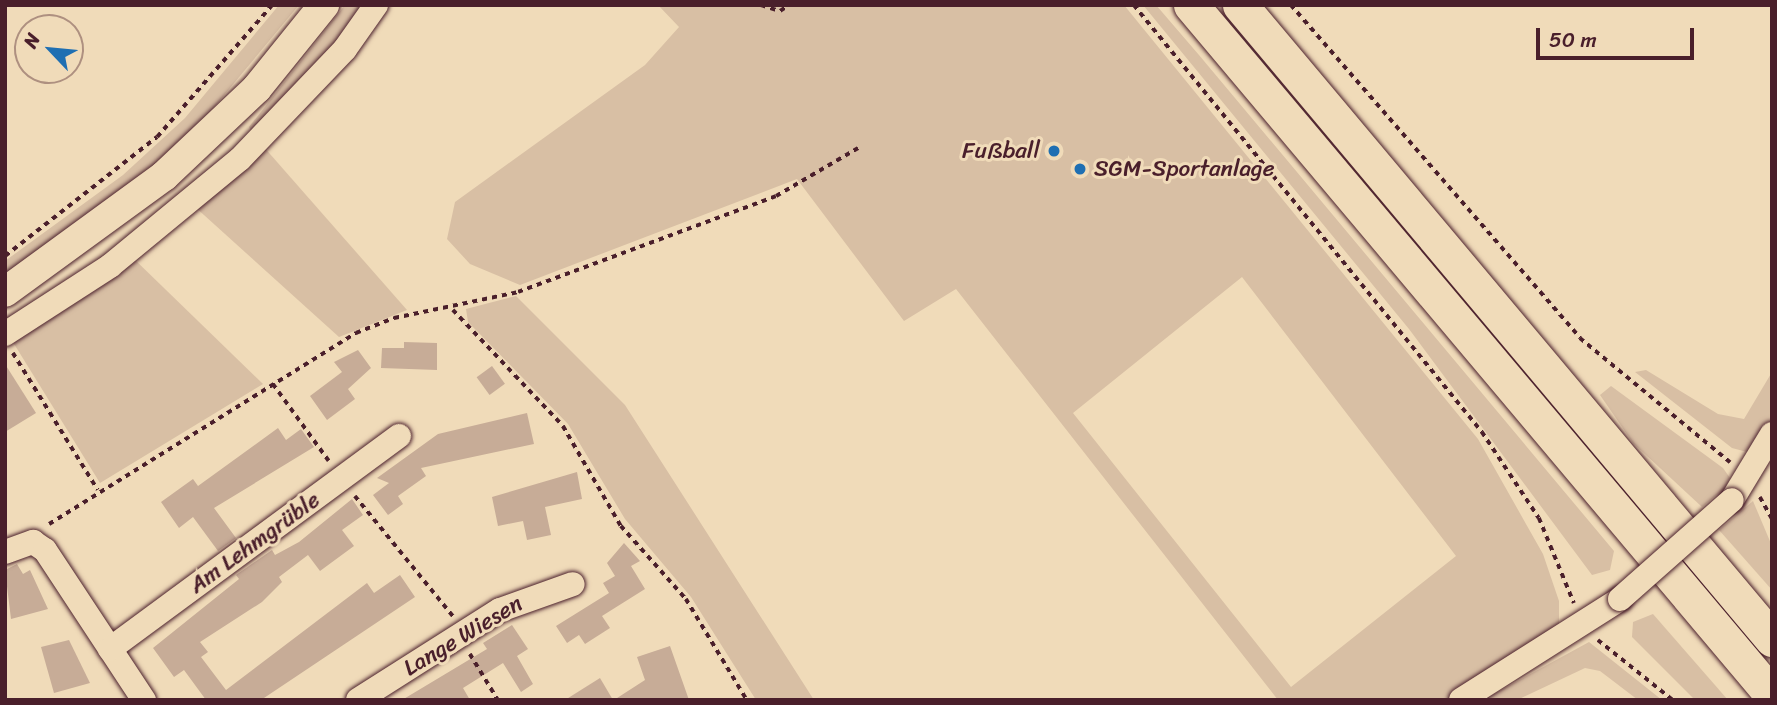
<!DOCTYPE html>
<html>
<head>
<meta charset="utf-8">
<style>
  body { margin:0 }
  #map { position:relative; width:1777px; height:705px; overflow:hidden; background:#f0dbb9; font-family:Sriracha,sans-serif }
  div>[style] { position:absolute }
  [style*='--x'] { left:calc(var(--x)*1px); top:calc(var(--y)*1px); width:calc(var(--w)*1px); rotate:calc(var(--a)*1deg) }
  .green>* { inset:0; background:#d8bfa4 }
  .building>* { inset:0; background:#c7ac97; transform-origin:0 0 }
  .path>* { height:3.5px; margin-top:-1.75px; transform-origin:0; background:repeating-linear-gradient(90deg,#4a1f2b 0 5px,transparent 0 10px) }
  .roads { filter:drop-shadow(0 0 2px #4a1f2b) drop-shadow(0 0 2px #4a1f2b) }
  .minor>* { height:24px; margin:-12px; padding:0 12px; transform-origin:12px; border-radius:12px; background:#f0dbb9 }
  .major>* { height:30px; margin:-15px; padding:0 15px; transform-origin:15px; border-radius:15px; background:#f0dbb9 }
  .highway>* { height:35px; margin:-17.5px; padding:0 17.5px; transform-origin:17.5px; border-radius:17.5px; background:#f0dbb9 }
  .bridges { filter:drop-shadow(0 0 2px #4a1f2b) drop-shadow(0 0 2px #4a1f2b) }
  .minor-bridge>* { height:24px; margin:-12px; padding:0 12px; transform-origin:12px; border-radius:12px; background:#f0dbb9 }
  .dots>* { width:19px; height:19px; translate:-50% -50%; box-sizing:border-box; border:4px solid #f0dbb9; border-radius:50% }
  span { translate:-50% -50%; white-space:nowrap; text-align:center; line-height:1.15; -webkit-text-stroke:6px #f0dbb9; paint-order:stroke }
  .poi-label { font-size:23px; color:#4a1f2b }
  .right { translate:-100% -50%; text-align:right }
  .left { translate:0 -50%; text-align:left }
  .street-label { font-size:23px; color:#4a1f2b }
  .frame { position:absolute; inset:0; border:7px solid #4a1f2b; pointer-events:none }
  .north { position:absolute; left:14px; top:14px; width:70px; height:70px; box-sizing:border-box; background:#f0dbb9; border:2px solid #ae9080; border-radius:50%; rotate:296deg; font-size:19px; font-weight:700; line-height:28px; text-align:center; color:#4a1f2b }
  .north::after { content:''; display:block; margin:auto; width:24px; height:32px; background:#1f6fb2; clip-path:polygon(50% 0,100% 100%,50% 72%,0 100%) }
  .scale { position:absolute; left:1536px; top:28px; width:158px; height:32px; box-sizing:border-box; border:4px solid #4a1f2b; border-top:0; padding-left:9px; font-size:21px; line-height:24px; white-space:nowrap; color:#4a1f2b; -webkit-text-stroke:5px #f0dbb9; paint-order:stroke }
</style>
</head>
<body>
<div id="map">
  <div class="green">
    <i style="clip-path:polygon(279px 5px,299px 5px,180px 148px,5px 278px,5px 261px,123px 175px,185px 118px)"></i>
    <i style="clip-path:polygon(345px 5px,369px 5px,255px 138px,249px 127px)"></i>
    <i style="clip-path:polygon(evenodd,658px 5px,1124px 5px,1478px 439px,1543px 554px,1559px 601px,1559px 624px,1446px 700px,1278px 700px,956px 289px,904px 321px,797px 179px,520px 285px,470px 264px,447px 239px,455px 202px,645px 65px,679px 27px,658px 5px,1242px 277px,1456px 556px,1291px 687px,1073px 413px,1242px 277px)"></i>
    <i style="clip-path:polygon(1143px 5px,1156px 5px,1199px 55px,1614px 551px,1610px 570px,1592px 575px,1409px 329px)"></i>
    <i style="clip-path:polygon(263px 146px,407px 310px,339px 337px,194px 206px)"></i>
    <i style="clip-path:polygon(131px 256px,263px 384px,100px 483px,11px 339px)"></i>
    <i style="clip-path:polygon(516px 296px,625px 405px,814px 700px,756px 700px,691px 597px,625px 519px,568px 424px,468px 322px,466px 309px)"></i>
    <i style="clip-path:polygon(1646px 370px,1718px 414px,1744px 419px,1772px 372px,1772px 421px,1762px 444px,1747px 452px,1732px 448px,1635px 372px)"></i>
    <i style="clip-path:polygon(1611px 386px,1723px 468px,1730px 478px,1726px 487px,1702px 507px,1633px 443px,1600px 395px)"></i>
    <i style="clip-path:polygon(1753px 501px,1772px 546px,1772px 590px,1719px 530px)"></i>
    <i style="clip-path:polygon(1653px 614px,1728px 700px,1695px 700px,1632px 637px,1633px 622px)"></i>
    <i style="clip-path:polygon(1589px 642px,1662px 700px,1638px 700px,1600px 671px,1585px 668px,1517px 700px,1483px 700px)"></i>
  </div>
  <div class="building">
    <i style="clip-path:polygon(404px 342px,437px 343px,437px 370px,381px 368px,382px 348px,404px 348px)"></i>
    <i style="clip-path:polygon(358px 350px,371px 368px,348px 389px,355px 399px,327px 420px,310px 396px,342px 372px,334px 362px)"></i>
    <i style="clip-path:polygon(5px 364px,36px 413px,5px 432px)"></i>
    <i style="left:492px;top:366px;width:22px;height:19px;rotate:54deg"></i>
    <i style="clip-path:polygon(527px 413px,534px 444px,421px 468px,426px 476px,398px 496px,403px 504px,388px 515px,373px 495px,389px 483px,377px 478px,438px 434px)"></i>
    <i style="clip-path:polygon(278px 428px,286px 440px,301px 429px,314px 447px,214px 508px,236px 538px,218px 551px,193px 517px,179px 528px,161px 502px,193px 479px,198px 486px)"></i>
    <i style="clip-path:polygon(577px 472px,582px 499px,545px 507px,551px 535px,527px 540px,523px 521px,498px 526px,492px 497px)"></i>
    <i style="clip-path:polygon(352px 499px,363px 515px,342px 530px,354px 546px,320px 571px,308px 555px,279px 577px,282px 582px,262px 602px,200px 642px,208px 652px,201px 657px,226px 690px,367px 583px,374px 593px,400px 575px,415px 597px,261px 700px,206px 700px,184px 670px,174px 677px,153px 648px,239px 579px,236px 575px,272px 550px,275px 555px,299px 542px)"></i>
    <i style="clip-path:polygon(624px 543px,640px 561px,631px 566px,645px 589px,602px 616px,610px 628px,585px 644px,579px 635px,567px 643px,556px 626px,609px 593px,603px 583px,615px 576px,607px 563px)"></i>
    <i style="clip-path:polygon(17px 564px,23px 574px,30px 570px,48px 609px,11px 619px,5px 570px)"></i>
    <i style="clip-path:polygon(512px 625px,528px 649px,517px 656px,533px 684px,521px 692px,503px 663px,463px 688px,470px 700px,402px 700px,487px 649px,483px 643px)"></i>
    <i style="clip-path:polygon(69px 640px,90px 683px,54px 693px,41px 647px)"></i>
    <i style="clip-path:polygon(670px 646px,689px 700px,614px 700px,645px 680px,637px 657px)"></i>
    <i style="clip-path:polygon(600px 678px,613px 700px,565px 700px)"></i>
  </div>
  <div class="path">
    <i style="--x:761;--y:5;--w:20;--a:18"></i>
    <i style="--x:780;--y:11;--w:11;--a:-34"></i>
    <i style="--x:1134;--y:5;--w:551;--a:50.82"></i>
    <i style="--x:1482;--y:432;--w:103;--a:56.5"></i>
    <i style="--x:1539;--y:518;--w:92;--a:67.6"></i>
    <i style="--x:1291;--y:5;--w:441;--a:49"></i>
    <i style="--x:1580;--y:338;--w:195;--a:39.6"></i>
    <i style="--x:5;--y:256;--w:193;--a:-38.1"></i>
    <i style="--x:157;--y:137;--w:175;--a:-48.9"></i>
    <i style="--x:453;--y:310;--w:160;--a:46.5"></i>
    <i style="--x:563;--y:426;--w:116;--a:59.9"></i>
    <i style="--x:621;--y:526;--w:98;--a:48.3"></i>
    <i style="--x:686;--y:599;--w:118;--a:58.9"></i>
    <i style="--x:13;--y:353;--w:161;--a:58.2"></i>
    <i style="--x:273;--y:384;--w:95;--a:54"></i>
    <i style="--x:355;--y:496;--w:155;--a:50.8"></i>
    <i style="--x:1760;--y:497;--w:25;--a:61"></i>
    <i style="--x:49;--y:524;--w:362;--a:-31.9"></i>
    <i style="--x:356;--y:333;--w:41;--a:-21.5"></i>
    <i style="--x:394;--y:318;--w:127;--a:-11.8"></i>
    <i style="--x:518;--y:292;--w:275;--a:-20.4"></i>
    <i style="--x:776;--y:196;--w:95;--a:-30.3"></i>
    <i style="--x:1598;--y:640;--w:96;--a:38.7"></i>
    <i style="--x:470;--y:654;--w:54;--a:58.7"></i>
  </div>
  <div class="roads">
    <div class="minor">
      <i style="--x:5;--y:334;--w:125;--a:-32.9"></i>
      <i style="--x:110;--y:266;--w:168;--a:-39.5"></i>
      <i style="--x:240;--y:159;--w:152;--a:-46.3"></i>
      <i style="--x:345;--y:49;--w:54;--a:-54.8"></i>
      <i style="--x:1732;--y:500;--w:77;--a:-58.8"></i>
      <i style="--x:5;--y:552;--w:30;--a:-20"></i>
      <i style="--x:33;--y:542;--w:14;--a:34"></i>
      <i style="--x:45;--y:550;--w:180;--a:56.6"></i>
      <i style="--x:110;--y:649;--w:359;--a:-36.4"></i>
      <i style="--x:358;--y:700;--w:168;--a:-32.4"></i>
      <i style="--x:500;--y:610;--w:77;--a:-19.6"></i>
      <i style="--x:1461;--y:700;--w:188;--a:-32.4"></i>
    </div>
    <div class="major">
      <i style="--x:5;--y:292;--w:197;--a:-36.1"></i>
      <i style="--x:164;--y:176;--w:128;--a:-43.4"></i>
      <i style="--x:257;--y:88;--w:107;--a:-51.1"></i>
    </div>
    <div class="highway">
      <i style="--x:1191;--y:5;--w:902;--a:49.9"></i>
      <i style="--x:1240;--y:5;--w:828;--a:50"></i>
    </div>
  </div>
  <div class="bridges">
    <div class="minor-bridge">
      <i style="--x:1620;--y:599;--w:149;--a:-41.5"></i>
    </div>
  </div>
  <div class="dots">
    <i style="left:1054px;top:151px;background:#1f6fb2"></i>
    <i style="left:1080px;top:169px;background:#1f6fb2"></i>
  </div>
  <div class="poi-label">
    <span class="right" style="left:1040px;top:151px">Fußball</span>
    <span class="left" style="left:1094px;top:169px">SGM-Sportanlage</span>
  </div>
  <div class="street-label">
    <span style="left:255px;top:543px;rotate:-36deg">Am Lehmgrüble</span>
    <span style="left:463px;top:636px;rotate:-31deg">Lange Wiesen</span>
  </div>
  <div class="frame"></div>
  <div class="north">N</div>
  <div class="scale">50 m</div>
</div>
</body>
</html>
